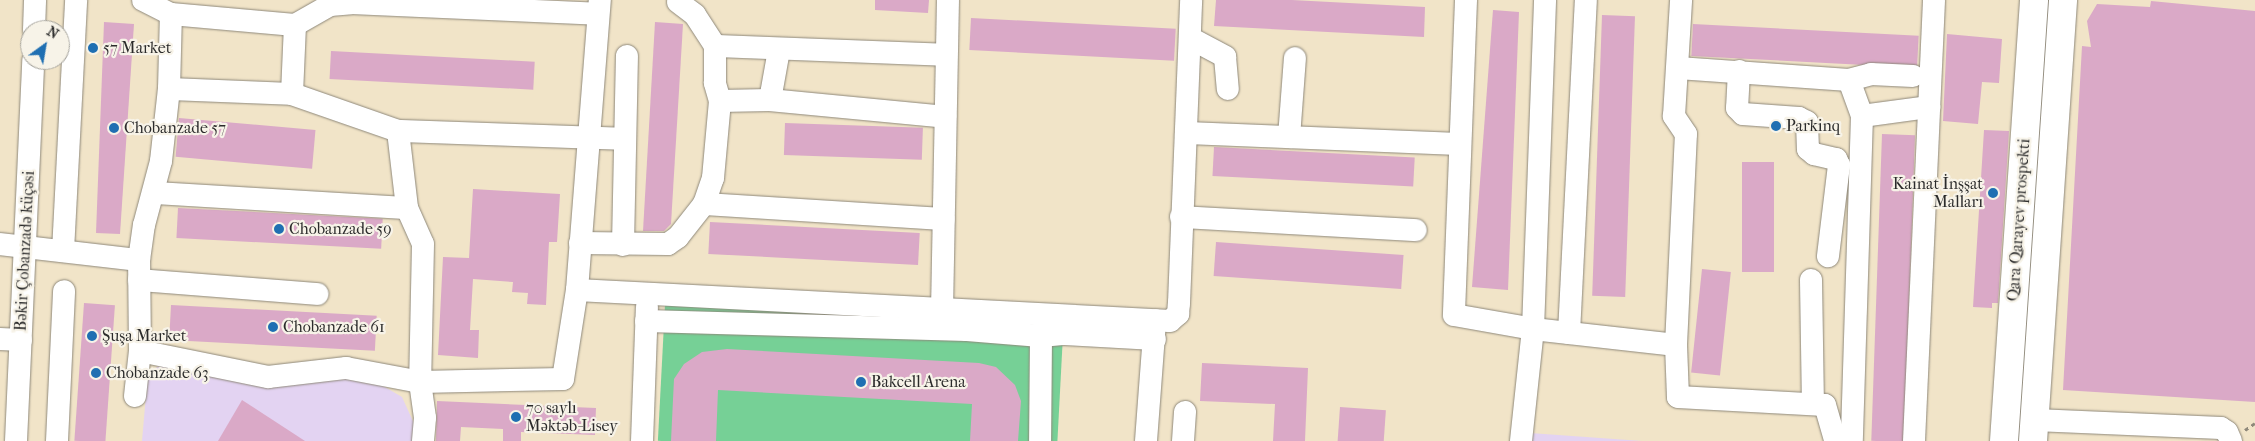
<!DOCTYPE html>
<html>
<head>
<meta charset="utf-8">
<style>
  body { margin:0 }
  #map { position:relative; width:2255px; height:441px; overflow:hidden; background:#f1e4c8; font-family:"IM FELL French Canon",serif }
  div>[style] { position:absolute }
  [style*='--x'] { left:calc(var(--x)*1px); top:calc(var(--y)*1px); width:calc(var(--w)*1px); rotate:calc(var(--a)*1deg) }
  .built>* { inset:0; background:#e3d3f2 }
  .green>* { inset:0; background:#76d096; transform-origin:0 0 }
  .building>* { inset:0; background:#daa9c7; transform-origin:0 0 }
  .path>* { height:3px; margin-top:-1.5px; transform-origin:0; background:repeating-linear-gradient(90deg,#8e887a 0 4px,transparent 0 8px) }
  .roads { filter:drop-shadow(0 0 1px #8e887a) drop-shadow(0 0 1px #8e887a) }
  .minor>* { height:22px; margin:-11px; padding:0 11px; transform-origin:11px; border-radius:11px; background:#fff }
  .major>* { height:28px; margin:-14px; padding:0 14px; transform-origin:14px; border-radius:14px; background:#fff }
  .dots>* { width:14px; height:14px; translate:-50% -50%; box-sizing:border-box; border:2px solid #f7f3e8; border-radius:50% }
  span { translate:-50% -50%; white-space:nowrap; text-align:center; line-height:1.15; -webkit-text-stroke:4.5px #f7f3e8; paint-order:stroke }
  .poi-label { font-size:16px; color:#2b2b2b }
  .left { translate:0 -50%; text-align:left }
  .right { translate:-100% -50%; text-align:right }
  .street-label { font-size:16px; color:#2b2b2b }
  .north { position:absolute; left:20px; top:20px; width:50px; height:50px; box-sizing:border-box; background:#f7f3e8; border:1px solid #a5a39c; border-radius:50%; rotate:32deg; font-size:14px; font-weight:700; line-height:20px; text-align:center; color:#2b2b2b }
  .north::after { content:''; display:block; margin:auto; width:18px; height:22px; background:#1f6fb2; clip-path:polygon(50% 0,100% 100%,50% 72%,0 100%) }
</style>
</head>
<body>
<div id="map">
  <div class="built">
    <i style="clip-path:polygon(167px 362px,366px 376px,402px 397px,417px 430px,416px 441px,142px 441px,148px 372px)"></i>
    <i style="clip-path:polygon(1530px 433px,1642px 441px,1530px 441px)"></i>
  </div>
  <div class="green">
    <i style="left:665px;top:305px;width:399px;height:136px;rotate:3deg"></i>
  </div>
  <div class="building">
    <i style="clip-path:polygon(875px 0,929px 0,928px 13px,875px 10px)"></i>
    <i style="clip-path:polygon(1216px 0,1292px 0,1425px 7px,1424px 37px,1214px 26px)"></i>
    <i style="clip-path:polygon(2151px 1px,2255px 11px,2255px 402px,2063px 390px,2082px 46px,2091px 47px,2087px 21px,2097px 4px,2150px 7px)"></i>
    <i style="clip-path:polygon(1493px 10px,1519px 12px,1508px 290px,1472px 287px)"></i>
    <i style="left:1602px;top:15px;width:33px;height:281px;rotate:2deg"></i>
    <i style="left:971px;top:18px;width:205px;height:32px;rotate:3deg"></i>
    <i style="clip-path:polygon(104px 22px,134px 24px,120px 234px,96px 233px)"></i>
    <i style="clip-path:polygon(655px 22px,683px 24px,671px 224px,664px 231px,643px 231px)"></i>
    <i style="left:1693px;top:24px;width:226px;height:32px;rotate:3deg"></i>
    <i style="clip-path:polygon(1947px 34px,2002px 39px,1999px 83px,1982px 82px,1978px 124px,1943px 121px)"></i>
    <i style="left:331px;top:51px;width:204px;height:28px;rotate:3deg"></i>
    <i style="left:179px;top:118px;width:137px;height:39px;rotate:5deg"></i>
    <i style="left:785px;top:123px;width:138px;height:32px;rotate:2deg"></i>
    <i style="clip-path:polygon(1984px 130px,2009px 131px,1998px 303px,1992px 303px,1992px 308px,1973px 307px)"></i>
    <i style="left:1882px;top:134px;width:33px;height:307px;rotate:2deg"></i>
    <i style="left:1214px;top:147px;width:201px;height:29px;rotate:3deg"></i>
    <i style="left:1742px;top:162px;width:32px;height:110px"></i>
    <i style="clip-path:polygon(473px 189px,560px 194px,557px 242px,549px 242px,546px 305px,527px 304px,528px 293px,512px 292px,513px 282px,473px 279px,470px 330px,479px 330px,478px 358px,438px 355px,443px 257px,469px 258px)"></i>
    <i style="left:178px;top:208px;width:205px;height:30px;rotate:3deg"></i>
    <i style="left:710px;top:222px;width:210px;height:32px;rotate:3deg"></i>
    <i style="left:1216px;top:242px;width:188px;height:34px;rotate:4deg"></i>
    <i style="left:1702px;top:269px;width:29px;height:104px;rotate:6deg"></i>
    <i style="left:84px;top:303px;width:31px;height:138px;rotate:4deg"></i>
    <i style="left:171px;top:305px;width:206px;height:35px;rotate:3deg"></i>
    <i style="clip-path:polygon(727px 349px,979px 363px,996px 367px,1015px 385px,1021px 401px,1018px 441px,970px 441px,972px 404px,718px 390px,716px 441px,671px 441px,674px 379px,684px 364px,702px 352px)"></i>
    <i style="clip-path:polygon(1202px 363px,1308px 368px,1305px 441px,1273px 441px,1275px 404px,1200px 401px)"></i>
    <i style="clip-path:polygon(242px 400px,305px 441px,218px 441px)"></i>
    <i style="clip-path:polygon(437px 401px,596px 408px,595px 435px,521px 432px,521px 441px,503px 441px,503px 429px,461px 427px,460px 441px,436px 441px)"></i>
    <i style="left:1340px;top:407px;width:46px;height:34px;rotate:4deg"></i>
  </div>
  <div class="path">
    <i style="--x:2245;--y:430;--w:12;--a:-35"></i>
  </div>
  <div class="roads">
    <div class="minor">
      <i style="--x:143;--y:0;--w:31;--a:27"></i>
      <i style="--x:171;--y:14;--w:124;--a:5.1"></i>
      <i style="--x:295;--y:25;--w:69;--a:92.5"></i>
      <i style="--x:292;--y:94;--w:112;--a:19.2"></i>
      <i style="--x:398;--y:131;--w:78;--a:83.3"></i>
      <i style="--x:407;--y:208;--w:39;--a:66"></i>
      <i style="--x:423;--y:244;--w:138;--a:91.2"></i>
      <i style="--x:420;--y:382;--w:36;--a:82"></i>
      <i style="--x:425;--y:418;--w:23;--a:95"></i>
      <i style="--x:1466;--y:0;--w:315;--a:92.2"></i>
      <i style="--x:1454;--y:315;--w:80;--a:10"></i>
      <i style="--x:1533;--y:329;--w:144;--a:6.4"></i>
      <i style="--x:1676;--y:345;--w:52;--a:87.8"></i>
      <i style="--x:1678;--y:397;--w:147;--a:3.1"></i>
      <i style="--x:1825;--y:405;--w:37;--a:74"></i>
      <i style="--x:678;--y:2;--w:21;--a:37"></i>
      <i style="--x:695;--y:15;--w:37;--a:57"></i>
      <i style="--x:295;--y:25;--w:40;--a:-29.7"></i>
      <i style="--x:330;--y:5;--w:21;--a:-5"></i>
      <i style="--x:351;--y:3;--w:247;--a:2.5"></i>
      <i style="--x:34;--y:30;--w:30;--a:-88"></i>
      <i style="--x:1190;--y:38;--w:40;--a:28"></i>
      <i style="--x:1225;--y:57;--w:32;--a:85"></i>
      <i style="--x:1678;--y:68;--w:171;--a:4"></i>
      <i style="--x:1849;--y:80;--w:38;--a:70"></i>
      <i style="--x:1862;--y:116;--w:325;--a:91.8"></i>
      <i style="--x:1739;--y:71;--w:37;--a:93"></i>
      <i style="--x:1737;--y:108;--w:8;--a:45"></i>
      <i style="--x:1743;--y:114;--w:56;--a:4.1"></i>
      <i style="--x:1799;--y:118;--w:9;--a:27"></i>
      <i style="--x:1807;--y:122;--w:27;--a:88"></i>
      <i style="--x:1808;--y:149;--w:8;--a:40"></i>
      <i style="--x:1814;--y:154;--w:23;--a:13"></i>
      <i style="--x:1836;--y:159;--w:7;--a:63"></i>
      <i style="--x:1839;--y:165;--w:92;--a:96.9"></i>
      <i style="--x:1849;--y:80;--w:23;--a:-15"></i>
      <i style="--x:1871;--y:74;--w:42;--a:2.7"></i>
      <i style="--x:169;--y:89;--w:123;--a:2.3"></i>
      <i style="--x:770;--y:100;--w:51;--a:-79.8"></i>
      <i style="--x:720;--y:101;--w:50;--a:-1.1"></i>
      <i style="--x:770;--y:100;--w:176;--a:5.5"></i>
      <i style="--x:1862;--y:116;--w:68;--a:-7.7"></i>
      <i style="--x:398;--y:131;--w:227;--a:2"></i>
      <i style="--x:1186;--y:133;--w:274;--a:2.3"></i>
      <i style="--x:1289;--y:137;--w:79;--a:-85.7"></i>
      <i style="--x:154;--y:193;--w:253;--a:3.4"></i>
      <i style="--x:704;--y:204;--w:240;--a:3.6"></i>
      <i style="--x:1181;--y:217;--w:235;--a:3.2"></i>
      <i style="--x:580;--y:243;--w:88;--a:0.7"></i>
      <i style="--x:668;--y:244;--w:12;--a:-35"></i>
      <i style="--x:678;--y:237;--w:42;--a:-51.8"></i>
      <i style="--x:704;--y:204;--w:28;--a:-71"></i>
      <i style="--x:713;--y:178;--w:77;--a:-84.8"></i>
      <i style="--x:720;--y:101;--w:19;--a:-106"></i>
      <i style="--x:715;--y:83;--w:37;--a:-90"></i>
      <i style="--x:715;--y:46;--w:231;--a:2.2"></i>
      <i style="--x:0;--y:244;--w:140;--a:6.6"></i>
      <i style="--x:623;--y:245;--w:189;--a:-88.8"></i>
      <i style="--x:63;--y:251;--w:251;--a:-87"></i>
      <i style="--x:139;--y:280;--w:179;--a:4.5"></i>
      <i style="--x:1811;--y:280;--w:123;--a:89.1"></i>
      <i style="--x:577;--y:290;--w:594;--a:2.99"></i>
      <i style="--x:1170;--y:321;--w:11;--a:-41"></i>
      <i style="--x:1178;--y:314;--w:11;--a:-85"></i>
      <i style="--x:1179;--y:303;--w:303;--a:-87.7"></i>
      <i style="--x:942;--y:311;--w:311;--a:-88.9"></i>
      <i style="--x:646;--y:321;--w:321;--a:1.6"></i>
      <i style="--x:967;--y:330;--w:74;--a:4.6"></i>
      <i style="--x:1041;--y:336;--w:105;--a:90.5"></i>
      <i style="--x:1569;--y:333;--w:333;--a:-87.1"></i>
      <i style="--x:1041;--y:336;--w:24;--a:-5"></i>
      <i style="--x:1065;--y:334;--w:90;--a:3.2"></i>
      <i style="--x:0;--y:339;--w:21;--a:3"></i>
      <i style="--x:1676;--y:345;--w:211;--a:-87.3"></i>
      <i style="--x:1686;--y:134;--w:22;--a:-124"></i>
      <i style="--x:1674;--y:116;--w:116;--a:-86.5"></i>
      <i style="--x:140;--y:351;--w:131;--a:11.5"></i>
      <i style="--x:268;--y:377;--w:79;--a:-6.6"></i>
      <i style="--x:346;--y:368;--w:75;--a:10.7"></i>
      <i style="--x:420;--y:382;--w:143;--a:-1.2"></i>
      <i style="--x:563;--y:379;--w:90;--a:-81.1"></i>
      <i style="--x:577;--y:290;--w:291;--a:-85.5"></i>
      <i style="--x:135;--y:396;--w:45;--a:-83.7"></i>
      <i style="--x:140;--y:351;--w:91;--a:-90.6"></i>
      <i style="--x:139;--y:260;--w:35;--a:-82"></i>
      <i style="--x:144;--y:225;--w:66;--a:-75.1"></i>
      <i style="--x:161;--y:161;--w:72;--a:-83.7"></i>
      <i style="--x:169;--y:89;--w:75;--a:-88.5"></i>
      <i style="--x:2035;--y:420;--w:186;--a:2.5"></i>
      <i style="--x:2221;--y:428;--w:7;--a:34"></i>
      <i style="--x:2227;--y:432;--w:10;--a:66"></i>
      <i style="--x:16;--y:441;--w:381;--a:-87.4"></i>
      <i style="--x:57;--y:441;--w:150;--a:-87.3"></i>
      <i style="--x:642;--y:441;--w:134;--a:-87.9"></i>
      <i style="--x:1146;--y:441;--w:121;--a:-85.7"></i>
      <i style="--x:1183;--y:441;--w:29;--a:-86"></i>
      <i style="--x:1521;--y:441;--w:113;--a:-83.9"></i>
      <i style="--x:1533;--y:329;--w:329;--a:-87.9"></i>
      <i style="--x:1914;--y:441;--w:441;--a:-87.4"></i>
    </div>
    <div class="major">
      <i style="--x:2004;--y:441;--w:442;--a:-86.1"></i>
      <i style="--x:2033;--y:441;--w:442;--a:-86.1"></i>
    </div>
  </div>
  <div class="dots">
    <i style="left:93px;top:48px;background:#1f6fb2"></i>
    <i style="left:1776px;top:126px;background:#1f6fb2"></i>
    <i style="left:114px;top:128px;background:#1f6fb2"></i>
    <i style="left:1993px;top:193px;background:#1f6fb2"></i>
    <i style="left:279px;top:229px;background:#1f6fb2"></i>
    <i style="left:273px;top:327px;background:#1f6fb2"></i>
    <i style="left:92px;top:336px;background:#1f6fb2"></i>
    <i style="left:96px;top:373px;background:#1f6fb2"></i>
    <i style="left:861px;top:382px;background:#1f6fb2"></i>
    <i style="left:516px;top:417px;background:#1f6fb2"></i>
  </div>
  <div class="poi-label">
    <span class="left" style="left:103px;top:48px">57 Market</span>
    <span class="left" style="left:1786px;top:126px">Parkinq</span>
    <span class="left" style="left:124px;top:128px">Chobanzade 57</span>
    <span class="right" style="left:1983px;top:193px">Kainat İnşşat<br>Malları</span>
    <span class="left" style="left:289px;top:229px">Chobanzade 59</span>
    <span class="left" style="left:283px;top:327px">Chobanzade 61</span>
    <span class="left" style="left:102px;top:336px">Şuşa Market</span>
    <span class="left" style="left:106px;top:373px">Chobanzade 63</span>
    <span class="left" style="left:871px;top:382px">Bakcell Arena</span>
    <span class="left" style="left:526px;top:417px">70 saylı<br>Məktəb-Lisey</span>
  </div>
  <div class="street-label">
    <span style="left:2019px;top:220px;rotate:-86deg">Qara Qarayev prospekti</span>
    <span style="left:25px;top:251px;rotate:-87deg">Bəkir Çobanzadə küçəsi</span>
  </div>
  <div class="north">N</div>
</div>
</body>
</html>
